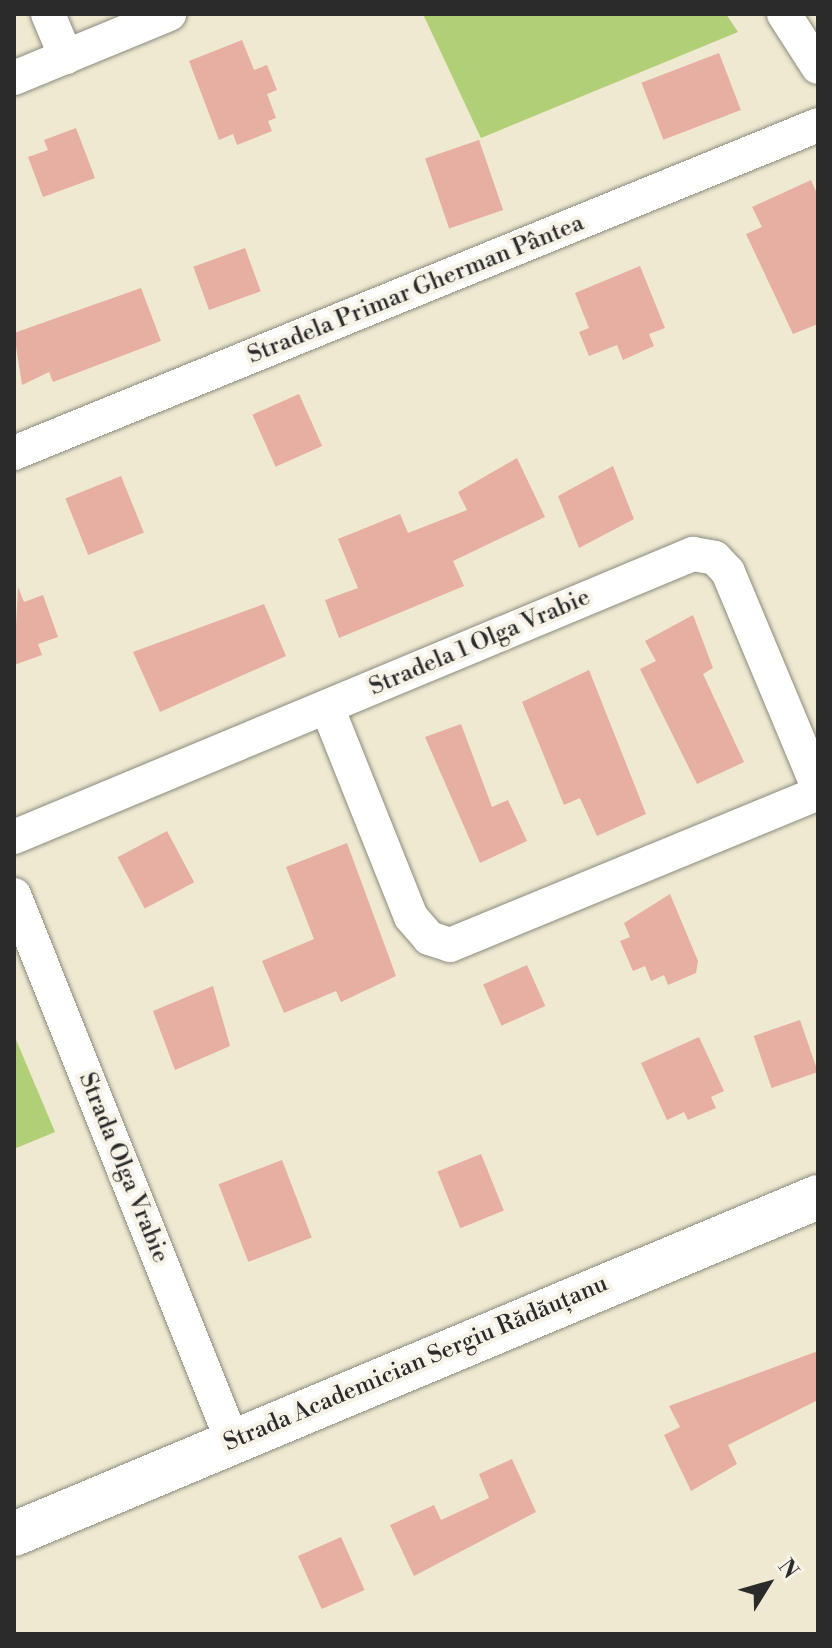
<!DOCTYPE html>
<html>
<head>
<meta charset="utf-8">
<style>
  body { margin:0 }
  #map { position:relative; width:832px; height:1648px; overflow:hidden; background:#eee9d0; font-family:"Libre Bodoni",serif }
  div>[style] { position:absolute }
  [style*='--x'] { left:calc(var(--x)*1px); top:calc(var(--y)*1px); width:calc(var(--w)*1px); rotate:calc(var(--a)*1deg) }
  .green>* { inset:0; background:#b1cf76 }
  .building>* { inset:0; background:#e7afa1; transform-origin:0 0 }
  .roads { filter:drop-shadow(0 0 2px #8c8a7e) drop-shadow(0 0 2px #8c8a7e) }
  .street>* { height:34px; margin:-17px; padding:0 17px; transform-origin:17px; border-radius:17px; background:#fff }
  .secondary>* { height:44px; margin:-22px; padding:0 22px; transform-origin:22px; border-radius:22px; background:#fff }
  span { translate:-50% -50%; white-space:nowrap; text-align:center; line-height:1.15; -webkit-text-stroke:8px #f7f3e8; paint-order:stroke }
  .street-label { font-size:24px; color:#2b2b2b }
  .frame { position:absolute; inset:0; border:16px solid #2b2b2b; pointer-events:none }
  .north { position:absolute; left:728px; top:1544px; width:80px; height:80px; -webkit-text-stroke:6px #f7f3e8; paint-order:stroke; rotate:53deg; font-size:22px; font-weight:700; line-height:32px; text-align:center; color:#2b2b2b }
  .north::after { content:''; display:block; margin:auto; width:28px; height:36px; background:#2b2b2b; clip-path:polygon(50% 0,100% 100%,50% 72%,0 100%) }
</style>
</head>
<body>
<div id="map">
  <div class="green">
    <i style="clip-path:polygon(423px 14px,726px 14px,738px 32px,481px 138px)"></i>
    <i style="clip-path:polygon(14px 1035px,55px 1132px,14px 1149px)"></i>
  </div>
  <div class="building">
    <i style="clip-path:polygon(242px 40px,254px 70px,267px 65px,277px 90px,267px 94px,276px 118px,268px 121px,272px 131px,237px 145px,233px 134px,219px 140px,189px 61px)"></i>
    <i style="left:719px;top:53px;width:61px;height:83px;rotate:69deg"></i>
    <i style="clip-path:polygon(76px 128px,95px 178px,43px 197px,28px 157px,48px 150px,44px 140px)"></i>
    <i style="left:479px;top:140px;width:74px;height:57px;rotate:71deg"></i>
    <i style="clip-path:polygon(811px 180px,818px 196px,818px 324px,793px 334px,746px 234px,762px 227px,752px 207px)"></i>
    <i style="left:245px;top:248px;width:46px;height:55px;rotate:70deg"></i>
    <i style="clip-path:polygon(640px 266px,665px 328px,649px 334px,654px 346px,623px 360px,617px 345px,589px 356px,579px 332px,589px 328px,575px 293px)"></i>
    <i style="clip-path:polygon(141px 288px,161px 341px,53px 382px,49px 372px,22px 385px,14px 333px)"></i>
    <i style="left:299px;top:394px;width:57px;height:51px;rotate:66deg"></i>
    <i style="clip-path:polygon(517px 458px,545px 517px,453px 561px,464px 586px,339px 638px,325px 600px,358px 588px,338px 539px,400px 514px,408px 533px,467px 510px,458px 492px)"></i>
    <i style="clip-path:polygon(613px 466px,634px 519px,579px 548px,558px 496px)"></i>
    <i style="left:121px;top:476px;width:61px;height:60px;rotate:68deg"></i>
    <i style="clip-path:polygon(18px 587px,24px 602px,43px 595px,58px 637px,38px 644px,42px 655px,14px 665px)"></i>
    <i style="clip-path:polygon(264px 604px,286px 656px,160px 712px,133px 652px)"></i>
    <i style="clip-path:polygon(693px 615px,713px 668px,703px 674px,744px 762px,697px 784px,640px 669px,656px 661px,645px 641px)"></i>
    <i style="clip-path:polygon(589px 670px,646px 814px,597px 836px,580px 798px,564px 805px,522px 702px)"></i>
    <i style="clip-path:polygon(461px 724px,492px 807px,508px 800px,527px 841px,480px 863px,425px 737px)"></i>
    <i style="left:167px;top:831px;width:58px;height:56px;rotate:62deg"></i>
    <i style="clip-path:polygon(347px 843px,396px 976px,341px 1002px,336px 991px,284px 1013px,262px 961px,314px 939px,286px 867px)"></i>
    <i style="clip-path:polygon(670px 894px,698px 961px,696px 973px,668px 985px,664px 975px,651px 981px,645px 966px,633px 971px,620px 941px,630px 937px,624px 923px)"></i>
    <i style="left:527px;top:965px;width:45px;height:48px;rotate:66deg"></i>
    <i style="clip-path:polygon(213px 986px,230px 1046px,175px 1070px,153px 1011px)"></i>
    <i style="left:800px;top:1020px;width:55px;height:49px;rotate:71deg"></i>
    <i style="clip-path:polygon(699px 1037px,724px 1091px,711px 1097px,716px 1108px,688px 1120px,684px 1112px,667px 1120px,641px 1063px)"></i>
    <i style="left:481px;top:1154px;width:61px;height:47px;rotate:68deg"></i>
    <i style="left:282px;top:1160px;width:83px;height:68px;rotate:69deg"></i>
    <i style="clip-path:polygon(818px 1351px,818px 1400px,728px 1445px,737px 1464px,691px 1491px,664px 1435px,680px 1427px,669px 1406px)"></i>
    <i style="clip-path:polygon(512px 1459px,536px 1512px,414px 1576px,390px 1525px,434px 1505px,441px 1520px,489px 1498px,479px 1474px)"></i>
    <i style="left:341px;top:1537px;width:58px;height:47px;rotate:66deg"></i>
  </div>
  <div class="roads">
    <div class="street">
      <i style="--x:48;--y:14;--w:47;--a:67.3"></i>
      <i style="--x:784;--y:14;--w:63;--a:57.3"></i>
      <i style="--x:14;--y:78;--w:168;--a:-22.4"></i>
      <i style="--x:14;--y:453;--w:868;--a:-22.19"></i>
      <i style="--x:327;--y:707;--w:226;--a:68.2"></i>
      <i style="--x:411;--y:917;--w:28;--a:49"></i>
      <i style="--x:429;--y:938;--w:22;--a:18"></i>
      <i style="--x:450;--y:945;--w:398;--a:-22.4"></i>
      <i style="--x:14;--y:837;--w:736;--a:-22.63"></i>
      <i style="--x:693;--y:554;--w:22;--a:10"></i>
      <i style="--x:715;--y:558;--w:19;--a:47"></i>
      <i style="--x:728;--y:572;--w:233;--a:67.3"></i>
      <i style="--x:14;--y:895;--w:587;--a:68.2"></i>
    </div>
    <div class="secondary">
      <i style="--x:14;--y:1534;--w:872;--a:-22.74"></i>
    </div>
  </div>
  <div class="street-label">
    <span style="left:416px;top:290px;rotate:-22deg">Stradela Primar Gherman Pântea</span>
    <span style="left:480px;top:643px;rotate:-23deg">Stradela 1 Olga Vrabie</span>
    <span style="left:123px;top:1168px;rotate:68deg">Strada Olga Vrabie</span>
    <span style="left:416px;top:1364px;rotate:-23deg">Strada Academician Sergiu Rădăuțanu</span>
  </div>
  <div class="frame"></div>
  <div class="north">N</div>
</div>
</body>
</html>
